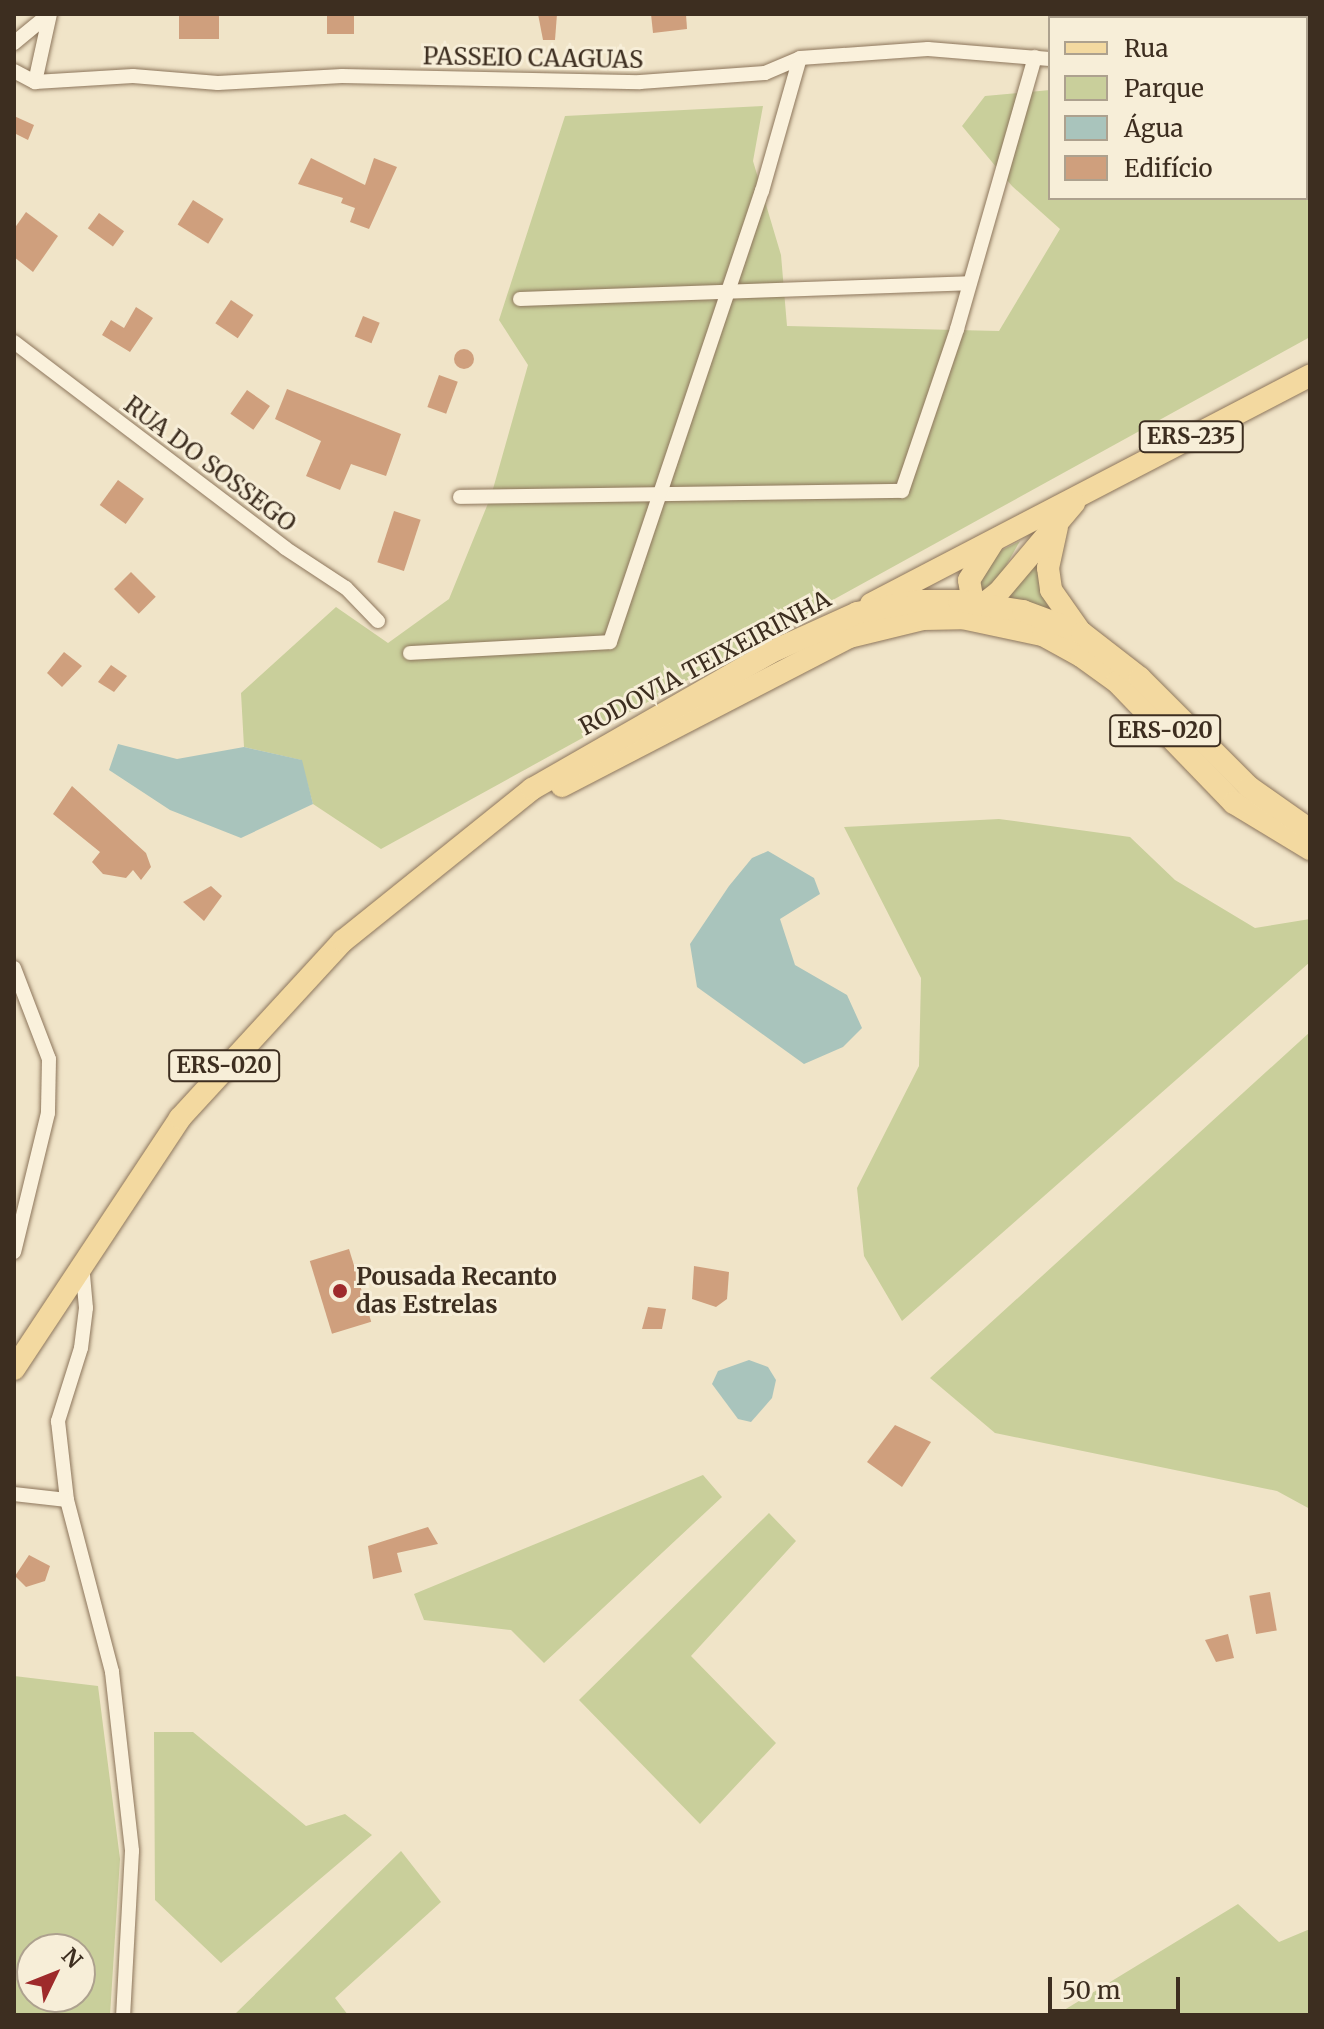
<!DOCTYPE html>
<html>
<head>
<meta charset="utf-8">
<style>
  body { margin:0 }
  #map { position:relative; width:1324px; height:2029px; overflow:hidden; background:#f0e4c8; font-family:Merriweather,serif }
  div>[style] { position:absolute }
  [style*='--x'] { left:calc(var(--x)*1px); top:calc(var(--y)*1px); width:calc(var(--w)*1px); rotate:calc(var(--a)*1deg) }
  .green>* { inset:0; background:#c9cf9b }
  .water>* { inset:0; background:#a9c4bc }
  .building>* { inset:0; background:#cf9f7d; transform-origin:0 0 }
  .round { border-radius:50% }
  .roads { filter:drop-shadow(0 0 2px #8d765c) drop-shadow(0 0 2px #8d765c) }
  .street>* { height:14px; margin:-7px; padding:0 7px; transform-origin:7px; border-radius:7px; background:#faf1dc }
  .primary>* { height:22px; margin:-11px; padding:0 11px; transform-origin:11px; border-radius:11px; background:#f3d9a0 }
  .dots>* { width:22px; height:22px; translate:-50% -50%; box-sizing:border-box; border:4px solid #f7eed8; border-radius:50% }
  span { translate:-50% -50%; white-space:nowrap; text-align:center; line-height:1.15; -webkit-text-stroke:6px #f7eed8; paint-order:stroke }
  .shield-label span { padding:2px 6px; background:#f7eed8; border:2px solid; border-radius:6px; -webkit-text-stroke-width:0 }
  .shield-label { font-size:22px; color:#3d2e20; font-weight:700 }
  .street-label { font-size:24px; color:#3d2e20 }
  .poi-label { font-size:24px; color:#3d2e20; font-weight:700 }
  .left { translate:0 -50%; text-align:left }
  .frame { position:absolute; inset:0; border:16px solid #3d2e20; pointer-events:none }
  .legend { position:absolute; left:1048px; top:16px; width:260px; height:184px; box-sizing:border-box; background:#f7eed8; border:2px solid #ada18e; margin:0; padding:10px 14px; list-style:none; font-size:24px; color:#3d2e20 }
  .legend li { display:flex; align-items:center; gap:16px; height:40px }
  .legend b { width:40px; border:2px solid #ada18e }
  .north { position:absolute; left:16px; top:1933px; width:80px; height:80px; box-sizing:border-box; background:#f7eed8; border:2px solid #ada18e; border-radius:50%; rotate:47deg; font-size:22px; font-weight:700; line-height:32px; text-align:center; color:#3d2e20 }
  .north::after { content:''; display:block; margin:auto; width:28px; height:36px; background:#9e2a2b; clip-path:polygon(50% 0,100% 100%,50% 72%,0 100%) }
  .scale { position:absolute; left:1048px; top:1977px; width:132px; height:36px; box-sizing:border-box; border:4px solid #3d2e20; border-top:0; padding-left:10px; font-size:24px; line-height:28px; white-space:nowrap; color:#3d2e20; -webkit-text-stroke:6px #f7eed8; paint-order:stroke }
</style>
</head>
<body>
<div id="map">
  <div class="green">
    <i style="clip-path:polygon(1050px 90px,1050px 198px,1306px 198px,1310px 122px,1310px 337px,381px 849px,313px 804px,301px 760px,244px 747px,241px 693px,336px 607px,388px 643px,449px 599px,491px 496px,528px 365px,499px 320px,565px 116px,763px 106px,753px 161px,781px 255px,787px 326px,999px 331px,1060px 229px,1012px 186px,962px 126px,985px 96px)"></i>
    <i style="clip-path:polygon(1020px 541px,991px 592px,977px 594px,986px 558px)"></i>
    <i style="clip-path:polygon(1040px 555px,1042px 594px,1050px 610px,1006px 599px)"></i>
    <i style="clip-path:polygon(999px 819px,1130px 837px,1175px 880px,1255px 928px,1310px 919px,1310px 962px,902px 1321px,864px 1256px,857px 1188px,919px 1066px,921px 978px,844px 827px)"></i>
    <i style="clip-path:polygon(1310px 1032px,1310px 1509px,1277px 1491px,995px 1433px,930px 1378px)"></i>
    <i style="clip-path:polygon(703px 1475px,722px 1497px,544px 1663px,511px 1630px,424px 1620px,414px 1594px)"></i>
    <i style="clip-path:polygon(769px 1513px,796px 1541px,691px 1656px,776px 1743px,700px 1824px,579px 1700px)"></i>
    <i style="clip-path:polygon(evenodd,14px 1676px,98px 1686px,120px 1859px,110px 2015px,14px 2015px,14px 1676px,32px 1949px,80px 1949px,80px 1997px,32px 1997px,32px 1949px)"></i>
    <i style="clip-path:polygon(154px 1732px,193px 1732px,306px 1826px,345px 1814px,372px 1835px,221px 1963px,155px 1900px)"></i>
    <i style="clip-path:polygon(401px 1851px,441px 1902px,335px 1998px,348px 2015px,234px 2015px)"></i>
    <i style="clip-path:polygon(1238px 1904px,1279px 1942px,1310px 1929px,1310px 2015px,1056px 2015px)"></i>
  </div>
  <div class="water">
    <i style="clip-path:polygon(118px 744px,177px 759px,244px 747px,302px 760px,313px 804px,241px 838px,170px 810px,109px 770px)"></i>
    <i style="clip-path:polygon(768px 851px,814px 878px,820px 894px,780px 919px,795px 965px,847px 995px,862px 1028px,843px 1047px,804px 1064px,697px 987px,690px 944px,729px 886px,752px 858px)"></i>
    <i style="clip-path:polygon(749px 1360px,768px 1367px,776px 1380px,772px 1398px,751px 1422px,738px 1419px,712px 1384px,718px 1371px)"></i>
  </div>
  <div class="building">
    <i style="left:179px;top:14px;width:40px;height:25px"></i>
    <i style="left:327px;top:14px;width:27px;height:20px"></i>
    <i style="clip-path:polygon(538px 14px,557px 14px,555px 40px,543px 40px)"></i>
    <i style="clip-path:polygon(651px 14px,686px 14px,687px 29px,653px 33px)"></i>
    <i style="clip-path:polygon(14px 116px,34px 125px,28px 140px,14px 133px)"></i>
    <i style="clip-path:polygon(311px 158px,365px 185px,374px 158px,397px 167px,369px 229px,350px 222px,355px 208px,341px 203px,343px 198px,298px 184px)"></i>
    <i style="left:193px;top:200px;width:36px;height:29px;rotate:32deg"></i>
    <i style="clip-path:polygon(26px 212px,58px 236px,33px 272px,14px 257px,14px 229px)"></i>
    <i style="left:99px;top:213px;width:31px;height:19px;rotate:36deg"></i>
    <i style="left:231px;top:300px;width:27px;height:28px;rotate:34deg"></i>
    <i style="clip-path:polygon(136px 307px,153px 318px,130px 352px,102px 335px,111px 320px,124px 328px)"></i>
    <i style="left:363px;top:316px;width:18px;height:22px;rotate:22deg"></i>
    <i class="round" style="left:454px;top:349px;width:20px;height:20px"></i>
    <i style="left:439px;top:375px;width:20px;height:34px;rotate:20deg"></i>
    <i style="clip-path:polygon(287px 389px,401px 434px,386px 476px,351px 464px,340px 490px,306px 476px,321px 441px,275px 419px)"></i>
    <i style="left:247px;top:390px;width:28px;height:29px;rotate:35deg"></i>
    <i style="left:118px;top:480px;width:32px;height:31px;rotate:36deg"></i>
    <i style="left:394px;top:511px;width:28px;height:54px;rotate:18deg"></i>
    <i style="left:131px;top:572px;width:35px;height:24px;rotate:45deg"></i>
    <i style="clip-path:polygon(64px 652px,82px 666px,62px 687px,47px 673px)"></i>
    <i style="clip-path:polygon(111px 665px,127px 676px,114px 692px,98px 682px)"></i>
    <i style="clip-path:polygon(72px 786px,146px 853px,151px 867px,141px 880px,133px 870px,126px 878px,103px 874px,92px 862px,100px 852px,53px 814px)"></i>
    <i style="clip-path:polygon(211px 886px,222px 896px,204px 921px,183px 902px)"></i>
    <i style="left:349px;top:1249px;width:76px;height:41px;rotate:73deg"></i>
    <i style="clip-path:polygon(694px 1266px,729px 1272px,727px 1299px,716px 1307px,692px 1299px)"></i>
    <i style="clip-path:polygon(648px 1307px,666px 1309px,662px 1329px,642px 1329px)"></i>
    <i style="clip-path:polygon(895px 1425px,931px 1442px,902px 1487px,867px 1462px)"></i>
    <i style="clip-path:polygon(428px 1527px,438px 1544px,397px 1553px,402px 1572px,373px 1579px,368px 1546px)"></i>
    <i style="clip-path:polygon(29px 1555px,50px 1566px,45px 1581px,26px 1587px,15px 1576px)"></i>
    <i style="left:1270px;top:1592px;width:39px;height:21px;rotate:80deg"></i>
    <i style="clip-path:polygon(1228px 1634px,1234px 1658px,1216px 1662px,1205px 1640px)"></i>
  </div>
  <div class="roads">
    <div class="street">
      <i style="--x:1270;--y:18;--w:4;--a:-76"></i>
      <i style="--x:14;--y:43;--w:45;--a:-39.6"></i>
      <i style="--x:14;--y:71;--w:24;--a:28"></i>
      <i style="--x:35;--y:82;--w:98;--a:-3.5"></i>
      <i style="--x:133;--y:76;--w:85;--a:4.7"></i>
      <i style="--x:218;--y:83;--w:124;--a:-3.2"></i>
      <i style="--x:342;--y:76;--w:298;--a:1.2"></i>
      <i style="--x:640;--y:82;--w:125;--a:-4.1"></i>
      <i style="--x:765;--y:73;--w:38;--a:-23"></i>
      <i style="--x:800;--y:58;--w:128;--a:-4"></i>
      <i style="--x:928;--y:49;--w:122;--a:4.7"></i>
      <i style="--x:35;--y:82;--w:70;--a:-77.6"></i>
      <i style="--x:1306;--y:102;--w:4;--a:14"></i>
      <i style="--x:520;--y:299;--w:449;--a:-2"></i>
      <i style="--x:14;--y:342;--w:340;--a:37.2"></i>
      <i style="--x:285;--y:548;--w:73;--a:33.3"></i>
      <i style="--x:346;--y:588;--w:46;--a:45.9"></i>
      <i style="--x:460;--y:497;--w:442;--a:-0.8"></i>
      <i style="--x:902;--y:491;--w:171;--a:-71.2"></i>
      <i style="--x:957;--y:329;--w:283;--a:-74"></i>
      <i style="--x:410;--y:653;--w:200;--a:-3.1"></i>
      <i style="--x:610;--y:642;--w:476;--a:-71.4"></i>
      <i style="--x:762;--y:191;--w:138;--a:-74.1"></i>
      <i style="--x:14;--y:968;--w:97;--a:69"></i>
      <i style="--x:49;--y:1059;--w:54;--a:91.1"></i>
      <i style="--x:48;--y:1113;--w:143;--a:103.7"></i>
      <i style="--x:82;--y:1264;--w:44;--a:84.8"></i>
      <i style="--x:86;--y:1308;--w:40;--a:97.1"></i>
      <i style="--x:81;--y:1348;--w:77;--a:107.5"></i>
      <i style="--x:58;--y:1421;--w:80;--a:83.5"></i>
      <i style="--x:67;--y:1500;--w:178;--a:75.3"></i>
      <i style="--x:112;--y:1672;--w:180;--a:83.6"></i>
      <i style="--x:132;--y:1851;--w:164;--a:93.1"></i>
      <i style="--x:14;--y:1494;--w:53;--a:6.5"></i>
    </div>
    <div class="primary">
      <i style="--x:1057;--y:527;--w:42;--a:102.4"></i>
      <i style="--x:1048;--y:568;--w:22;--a:82"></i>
      <i style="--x:1051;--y:590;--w:49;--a:55"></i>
      <i style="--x:871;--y:604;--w:495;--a:-27.5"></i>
      <i style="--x:987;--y:608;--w:19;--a:-144"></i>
      <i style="--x:972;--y:597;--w:17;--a:-100"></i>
      <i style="--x:969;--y:580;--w:45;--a:-57.7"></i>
      <i style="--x:976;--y:610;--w:28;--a:-38"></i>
      <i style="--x:998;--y:593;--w:118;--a:-49.8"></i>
      <i style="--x:562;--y:786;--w:323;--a:-27.4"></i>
      <i style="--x:849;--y:637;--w:76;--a:-13.7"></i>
      <i style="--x:923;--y:619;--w:39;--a:-1"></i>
      <i style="--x:962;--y:618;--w:83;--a:11.9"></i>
      <i style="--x:1043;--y:635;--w:43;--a:28.9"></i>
      <i style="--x:1081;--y:656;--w:44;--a:35.8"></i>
      <i style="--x:1117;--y:682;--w:168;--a:46"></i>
      <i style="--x:1234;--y:803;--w:89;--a:31.2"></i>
      <i style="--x:14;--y:1369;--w:301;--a:-56.5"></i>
      <i style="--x:180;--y:1118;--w:241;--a:-47.4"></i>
      <i style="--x:343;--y:941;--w:243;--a:-38.8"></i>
      <i style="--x:532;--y:789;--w:273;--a:-29.8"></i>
      <i style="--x:769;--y:653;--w:97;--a:-24.4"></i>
      <i style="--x:857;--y:613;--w:61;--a:-11.3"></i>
      <i style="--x:917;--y:601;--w:42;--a:0"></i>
      <i style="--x:959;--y:601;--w:65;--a:8.9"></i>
      <i style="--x:1023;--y:611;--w:63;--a:20.4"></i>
      <i style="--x:1082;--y:633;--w:73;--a:37.8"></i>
      <i style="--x:1140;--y:678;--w:154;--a:45"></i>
      <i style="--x:1249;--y:787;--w:75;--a:35.2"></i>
    </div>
  </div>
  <div class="dots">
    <i style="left:340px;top:1291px;background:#9e2a2b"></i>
  </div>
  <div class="shield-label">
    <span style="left:1191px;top:437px">ERS-235</span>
    <span style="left:1165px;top:731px">ERS-020</span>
    <span style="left:224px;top:1066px">ERS-020</span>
  </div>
  <div class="street-label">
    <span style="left:533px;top:58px;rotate:1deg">PASSEIO CAAGUAS</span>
    <span style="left:210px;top:464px;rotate:37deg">RUA DO SOSSEGO</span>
    <span style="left:705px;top:663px;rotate:-28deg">RODOVIA TEIXEIRINHA</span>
  </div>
  <div class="poi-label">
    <span class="left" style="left:356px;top:1291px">Pousada Recanto<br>das Estrelas</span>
  </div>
  <div class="frame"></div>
  <ul class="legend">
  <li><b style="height:10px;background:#f3d9a0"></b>Rua</li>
  <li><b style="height:22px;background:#c9cf9b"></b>Parque</li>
  <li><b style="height:22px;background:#a9c4bc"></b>Água</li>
  <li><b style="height:22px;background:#cf9f7d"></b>Edifício</li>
  </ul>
  <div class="north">N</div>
  <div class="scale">50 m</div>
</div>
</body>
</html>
